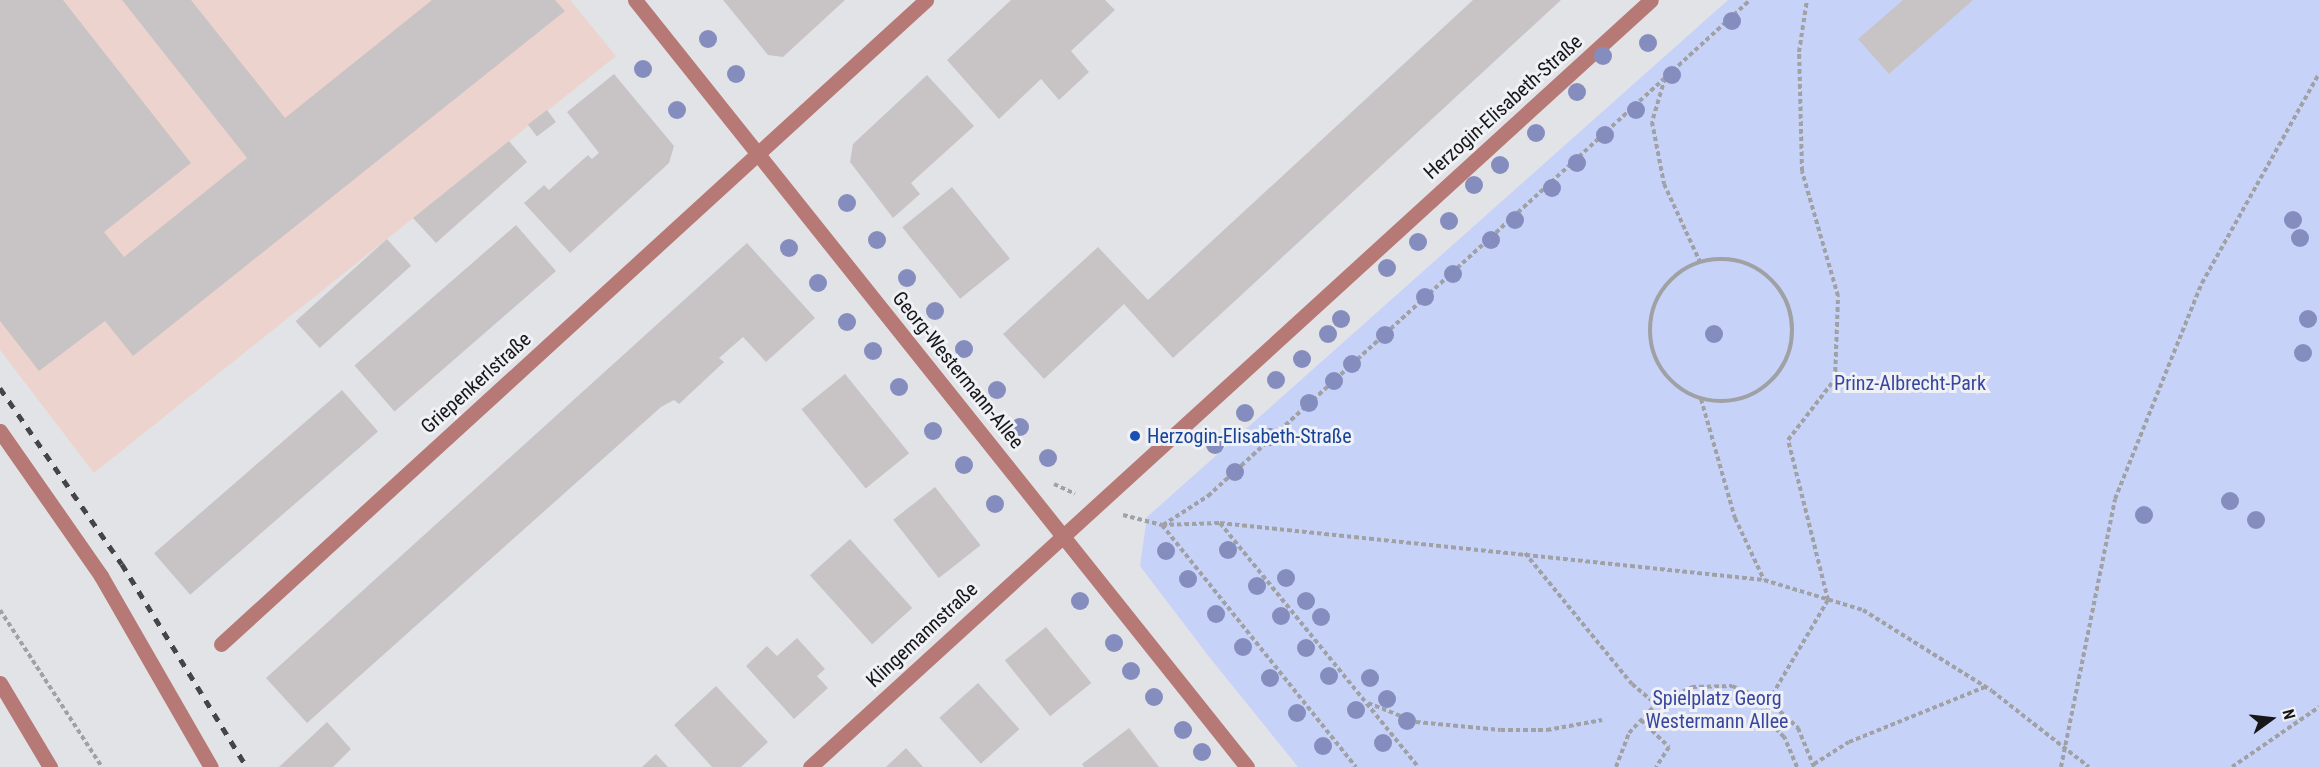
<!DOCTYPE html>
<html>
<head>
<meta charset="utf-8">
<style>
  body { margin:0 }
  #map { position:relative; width:2319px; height:767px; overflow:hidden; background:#e2e3e7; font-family:"Roboto Condensed",sans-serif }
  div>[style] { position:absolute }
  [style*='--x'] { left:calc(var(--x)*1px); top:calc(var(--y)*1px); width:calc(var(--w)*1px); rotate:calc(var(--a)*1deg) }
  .industrial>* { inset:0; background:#edd3cd }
  .green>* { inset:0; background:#c7d2f8 }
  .building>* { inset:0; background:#c8c4c6; transform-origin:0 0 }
  .path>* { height:4px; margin-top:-2px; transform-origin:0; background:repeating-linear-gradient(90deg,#a0a1a4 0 4.5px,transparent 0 7.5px) }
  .path>.ring { margin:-2px; padding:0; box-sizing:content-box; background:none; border:4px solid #a0a1a4; border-radius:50% }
  .minor>* { height:15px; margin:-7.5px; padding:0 7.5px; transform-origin:7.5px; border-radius:7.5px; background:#b77975 }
  .rail>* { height:4.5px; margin-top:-2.25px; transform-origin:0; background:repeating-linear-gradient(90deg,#454547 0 8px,transparent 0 16px) }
  .trees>* { width:18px; height:18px; margin:-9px; border-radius:50%; background:#858dbf }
  .dots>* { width:16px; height:16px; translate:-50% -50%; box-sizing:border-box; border:3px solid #eff1f5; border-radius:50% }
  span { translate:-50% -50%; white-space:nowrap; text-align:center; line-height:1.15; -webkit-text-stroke:6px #eff1f5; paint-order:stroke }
  .street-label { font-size:20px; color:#171719 }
  .park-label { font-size:20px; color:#39469f }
  .transit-label { font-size:20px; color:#164399 }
  .left { translate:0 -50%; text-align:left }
  .north { position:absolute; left:2241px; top:689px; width:60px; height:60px; -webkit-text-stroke:4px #eff1f5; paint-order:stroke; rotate:75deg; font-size:16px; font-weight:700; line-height:24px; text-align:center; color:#171719 }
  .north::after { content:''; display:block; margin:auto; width:21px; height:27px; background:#171719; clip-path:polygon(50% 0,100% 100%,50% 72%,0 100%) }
</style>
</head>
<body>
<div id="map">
  <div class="industrial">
    <i style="clip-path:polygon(0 0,570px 0,616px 56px,94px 473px,0 350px)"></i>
  </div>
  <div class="green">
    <i style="clip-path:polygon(1728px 0,2319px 0,2319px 767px,1298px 767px,1210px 658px,1140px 566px,1147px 517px)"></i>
  </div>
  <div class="building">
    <i style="clip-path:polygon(0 0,63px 0,191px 163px,104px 232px,124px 257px,247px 158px,122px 0,191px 0,285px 118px,432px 0,555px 0,565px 11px,133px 356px,105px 321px,39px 371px,0 321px)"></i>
    <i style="clip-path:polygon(723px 0,845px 0,783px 57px,768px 55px)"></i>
    <i style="clip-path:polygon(1011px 0,1105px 0,1115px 10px,1071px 51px,1089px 72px,1059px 100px,1041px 79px,999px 119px,947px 60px)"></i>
    <i style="clip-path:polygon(1473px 0,1561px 0,1173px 358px,1124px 304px,1044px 379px,1003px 334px,1098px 247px,1148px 300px)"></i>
    <i style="clip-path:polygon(1903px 0,1973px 0,1889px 74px,1858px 39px)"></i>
    <i style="clip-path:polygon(614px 74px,674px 146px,669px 163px,570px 253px,524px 203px,544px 185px,549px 190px,588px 155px,592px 159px,599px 153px,567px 112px)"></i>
    <i style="clip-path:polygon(927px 75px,974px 126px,911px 183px,920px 194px,893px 218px,850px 162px,853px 144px)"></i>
    <i style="left:547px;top:110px;width:15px;height:24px;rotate:53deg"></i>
    <i style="clip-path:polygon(509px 141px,527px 162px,436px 243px,413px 218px)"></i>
    <i style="left:952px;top:187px;width:92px;height:64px;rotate:51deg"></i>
    <i style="left:516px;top:225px;width:61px;height:214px;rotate:49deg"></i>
    <i style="left:387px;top:239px;width:36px;height:123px;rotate:48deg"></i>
    <i style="clip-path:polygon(747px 243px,815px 318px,766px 362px,743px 337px,719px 358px,724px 362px,679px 404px,674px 400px,661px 407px,307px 723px,266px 678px)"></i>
    <i style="left:845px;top:374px;width:102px;height:56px;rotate:51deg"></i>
    <i style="left:342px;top:390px;width:55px;height:249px;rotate:49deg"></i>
    <i style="left:935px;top:487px;width:74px;height:53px;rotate:52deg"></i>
    <i style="left:850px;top:539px;width:93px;height:54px;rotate:48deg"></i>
    <i style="left:1046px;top:627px;width:72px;height:53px;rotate:51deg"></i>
    <i style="clip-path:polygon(797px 638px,825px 669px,817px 676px,828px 688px,794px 719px,746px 666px,767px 646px,777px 656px)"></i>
    <i style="left:978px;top:683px;width:62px;height:52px;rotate:48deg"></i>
    <i style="clip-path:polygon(716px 686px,768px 742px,741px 767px,712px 767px,674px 725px)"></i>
    <i style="clip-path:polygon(327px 722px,351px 749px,333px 767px,279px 767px)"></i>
    <i style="clip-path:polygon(1129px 728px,1159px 767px,1084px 767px,1082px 764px)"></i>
    <i style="clip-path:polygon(906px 748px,923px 767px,886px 767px)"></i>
    <i style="clip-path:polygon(656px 754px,668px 767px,642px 767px)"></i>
  </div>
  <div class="path">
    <i style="--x:1665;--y:78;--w:46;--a:106.5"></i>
    <i style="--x:1652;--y:122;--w:63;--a:79"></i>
    <i style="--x:1664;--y:184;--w:86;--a:65.2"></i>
    <i class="ring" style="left:1650px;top:259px;width:138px;height:138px"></i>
    <i style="--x:1701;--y:399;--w:124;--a:74.1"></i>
    <i style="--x:1735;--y:518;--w:68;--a:64.9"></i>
    <i style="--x:1054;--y:484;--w:23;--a:25"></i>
    <i style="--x:1123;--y:515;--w:40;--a:14.4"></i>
    <i style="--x:1162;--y:525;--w:58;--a:-2"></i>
    <i style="--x:1220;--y:523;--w:547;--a:5.98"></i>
    <i style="--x:1764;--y:580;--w:103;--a:16.9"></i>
    <i style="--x:1863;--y:610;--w:152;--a:32.1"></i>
    <i style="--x:1992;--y:691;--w:123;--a:38.1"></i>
    <i style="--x:1220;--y:523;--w:314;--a:50.9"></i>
    <i style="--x:1162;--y:525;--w:310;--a:51.3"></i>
    <i style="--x:1163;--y:525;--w:54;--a:-32.8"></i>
    <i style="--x:1208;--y:496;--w:735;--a:-42.46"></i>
    <i style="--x:1525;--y:553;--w:169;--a:50.8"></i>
    <i style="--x:1632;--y:684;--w:31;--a:40"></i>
    <i style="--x:0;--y:610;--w:187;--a:57"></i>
    <i style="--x:1368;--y:703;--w:52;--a:21.6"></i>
    <i style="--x:1416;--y:722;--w:85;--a:5.4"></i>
    <i style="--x:1501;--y:730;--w:46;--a:0"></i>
    <i style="--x:1547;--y:730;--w:56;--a:-10.3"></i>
    <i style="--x:1641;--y:720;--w:39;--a:44"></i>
    <i style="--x:1669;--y:747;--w:24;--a:123"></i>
    <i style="--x:1814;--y:764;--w:41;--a:-32.2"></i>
    <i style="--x:1849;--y:742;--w:147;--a:-22"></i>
    <i style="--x:1616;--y:767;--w:36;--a:-69"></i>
    <i style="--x:1629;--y:733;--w:40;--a:-47"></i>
    <i style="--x:1656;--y:704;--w:40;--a:-25"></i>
    <i style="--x:1692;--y:687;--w:40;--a:-1.4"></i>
    <i style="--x:1732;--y:686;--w:40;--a:22"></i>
    <i style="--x:1769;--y:701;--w:40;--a:43"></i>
    <i style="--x:1798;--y:728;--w:42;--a:67.7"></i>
    <i style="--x:1797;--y:767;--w:33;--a:-113"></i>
    <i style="--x:1784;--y:737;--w:33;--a:-135"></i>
    <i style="--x:1761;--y:714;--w:132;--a:-59.6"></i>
    <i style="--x:1828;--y:600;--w:165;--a:-104"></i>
    <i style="--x:1788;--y:440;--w:77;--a:-52.4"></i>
    <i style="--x:1835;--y:379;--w:83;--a:-87.9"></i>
    <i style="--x:1838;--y:296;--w:130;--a:-106.1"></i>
    <i style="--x:1802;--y:171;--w:119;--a:-91.4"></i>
    <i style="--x:1799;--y:52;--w:53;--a:-81.3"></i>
    <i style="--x:2061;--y:767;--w:273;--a:-78.6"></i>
    <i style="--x:2115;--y:499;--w:233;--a:-68.1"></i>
    <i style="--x:2202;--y:283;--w:240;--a:-60.8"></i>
    <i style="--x:2232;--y:767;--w:106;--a:-34.6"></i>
  </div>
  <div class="minor">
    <i style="--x:635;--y:0;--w:981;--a:51.41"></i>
    <i style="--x:0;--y:431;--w:177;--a:55.1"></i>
    <i style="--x:101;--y:576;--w:220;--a:60.1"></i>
    <i style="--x:221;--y:644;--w:955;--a:-42.41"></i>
    <i style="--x:0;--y:683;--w:98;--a:59.2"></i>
    <i style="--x:810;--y:767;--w:1138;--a:-42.37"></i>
  </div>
  <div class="rail">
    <i style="--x:0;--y:388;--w:214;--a:55.3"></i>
    <i style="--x:122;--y:564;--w:238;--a:58.4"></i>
  </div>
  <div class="trees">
    <i style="left:1732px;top:21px"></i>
    <i style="left:708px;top:39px"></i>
    <i style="left:1648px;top:43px"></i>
    <i style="left:1603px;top:56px"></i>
    <i style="left:643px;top:69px"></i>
    <i style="left:736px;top:74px"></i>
    <i style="left:1672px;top:75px"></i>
    <i style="left:1577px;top:92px"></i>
    <i style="left:677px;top:110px"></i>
    <i style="left:1636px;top:110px"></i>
    <i style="left:1536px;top:133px"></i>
    <i style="left:1605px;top:135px"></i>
    <i style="left:1577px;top:163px"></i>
    <i style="left:1500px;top:165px"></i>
    <i style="left:1474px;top:185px"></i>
    <i style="left:1552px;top:188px"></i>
    <i style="left:847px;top:203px"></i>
    <i style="left:1515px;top:220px"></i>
    <i style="left:2293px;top:220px"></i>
    <i style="left:1449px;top:221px"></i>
    <i style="left:2300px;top:238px"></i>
    <i style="left:877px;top:240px"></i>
    <i style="left:1491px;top:240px"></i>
    <i style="left:1418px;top:242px"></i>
    <i style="left:789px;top:248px"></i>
    <i style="left:1387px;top:268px"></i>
    <i style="left:1453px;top:274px"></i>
    <i style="left:907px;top:278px"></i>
    <i style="left:818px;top:283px"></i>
    <i style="left:1425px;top:297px"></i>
    <i style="left:935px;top:311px"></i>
    <i style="left:1341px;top:319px"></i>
    <i style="left:2308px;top:319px"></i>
    <i style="left:847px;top:322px"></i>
    <i style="left:1328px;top:334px"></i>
    <i style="left:1714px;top:334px"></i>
    <i style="left:1385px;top:335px"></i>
    <i style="left:964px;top:349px"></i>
    <i style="left:873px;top:351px"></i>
    <i style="left:2303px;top:353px"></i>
    <i style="left:1302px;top:359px"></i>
    <i style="left:1352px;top:364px"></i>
    <i style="left:1276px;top:380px"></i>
    <i style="left:1334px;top:381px"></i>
    <i style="left:899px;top:387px"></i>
    <i style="left:997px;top:390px"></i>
    <i style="left:1309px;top:403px"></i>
    <i style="left:1245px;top:413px"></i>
    <i style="left:1020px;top:427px"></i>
    <i style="left:933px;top:431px"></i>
    <i style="left:1270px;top:437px"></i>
    <i style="left:1215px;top:445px"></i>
    <i style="left:1048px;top:458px"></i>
    <i style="left:964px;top:465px"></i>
    <i style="left:1235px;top:472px"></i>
    <i style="left:2230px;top:501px"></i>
    <i style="left:995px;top:504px"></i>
    <i style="left:2144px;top:515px"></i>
    <i style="left:2256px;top:520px"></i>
    <i style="left:1228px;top:550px"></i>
    <i style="left:1166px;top:551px"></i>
    <i style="left:1286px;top:578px"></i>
    <i style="left:1188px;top:579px"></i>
    <i style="left:1257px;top:586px"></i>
    <i style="left:1080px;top:601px"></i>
    <i style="left:1306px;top:601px"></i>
    <i style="left:1216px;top:614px"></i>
    <i style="left:1281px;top:616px"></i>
    <i style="left:1321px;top:617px"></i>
    <i style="left:1114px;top:643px"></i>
    <i style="left:1243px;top:647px"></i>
    <i style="left:1306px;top:648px"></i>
    <i style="left:1131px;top:671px"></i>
    <i style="left:1329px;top:676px"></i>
    <i style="left:1270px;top:678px"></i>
    <i style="left:1370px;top:678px"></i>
    <i style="left:1154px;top:697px"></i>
    <i style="left:1387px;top:699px"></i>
    <i style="left:1356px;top:710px"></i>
    <i style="left:1297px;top:713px"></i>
    <i style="left:1407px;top:721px"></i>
    <i style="left:1183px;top:730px"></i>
    <i style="left:1383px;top:743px"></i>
    <i style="left:1323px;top:746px"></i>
    <i style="left:1202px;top:752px"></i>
  </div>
  <div class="dots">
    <i style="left:1135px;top:436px;background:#1a4fb4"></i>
  </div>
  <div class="street-label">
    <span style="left:1503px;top:107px;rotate:-42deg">Herzogin-Elisabeth-Straße</span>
    <span style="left:958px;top:370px;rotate:51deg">Georg-Westermann-Allee</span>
    <span style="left:476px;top:383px;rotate:-42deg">Griepenkerlstraße</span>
    <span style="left:922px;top:635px;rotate:-43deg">Klingemannstraße</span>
  </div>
  <div class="park-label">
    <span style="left:1910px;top:383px">Prinz-Albrecht-Park</span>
    <span style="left:1717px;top:710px">Spielplatz Georg<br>Westermann Allee</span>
  </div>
  <div class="transit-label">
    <span class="left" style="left:1147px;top:436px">Herzogin-Elisabeth-Straße</span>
  </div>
  <div class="north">N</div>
</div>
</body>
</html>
